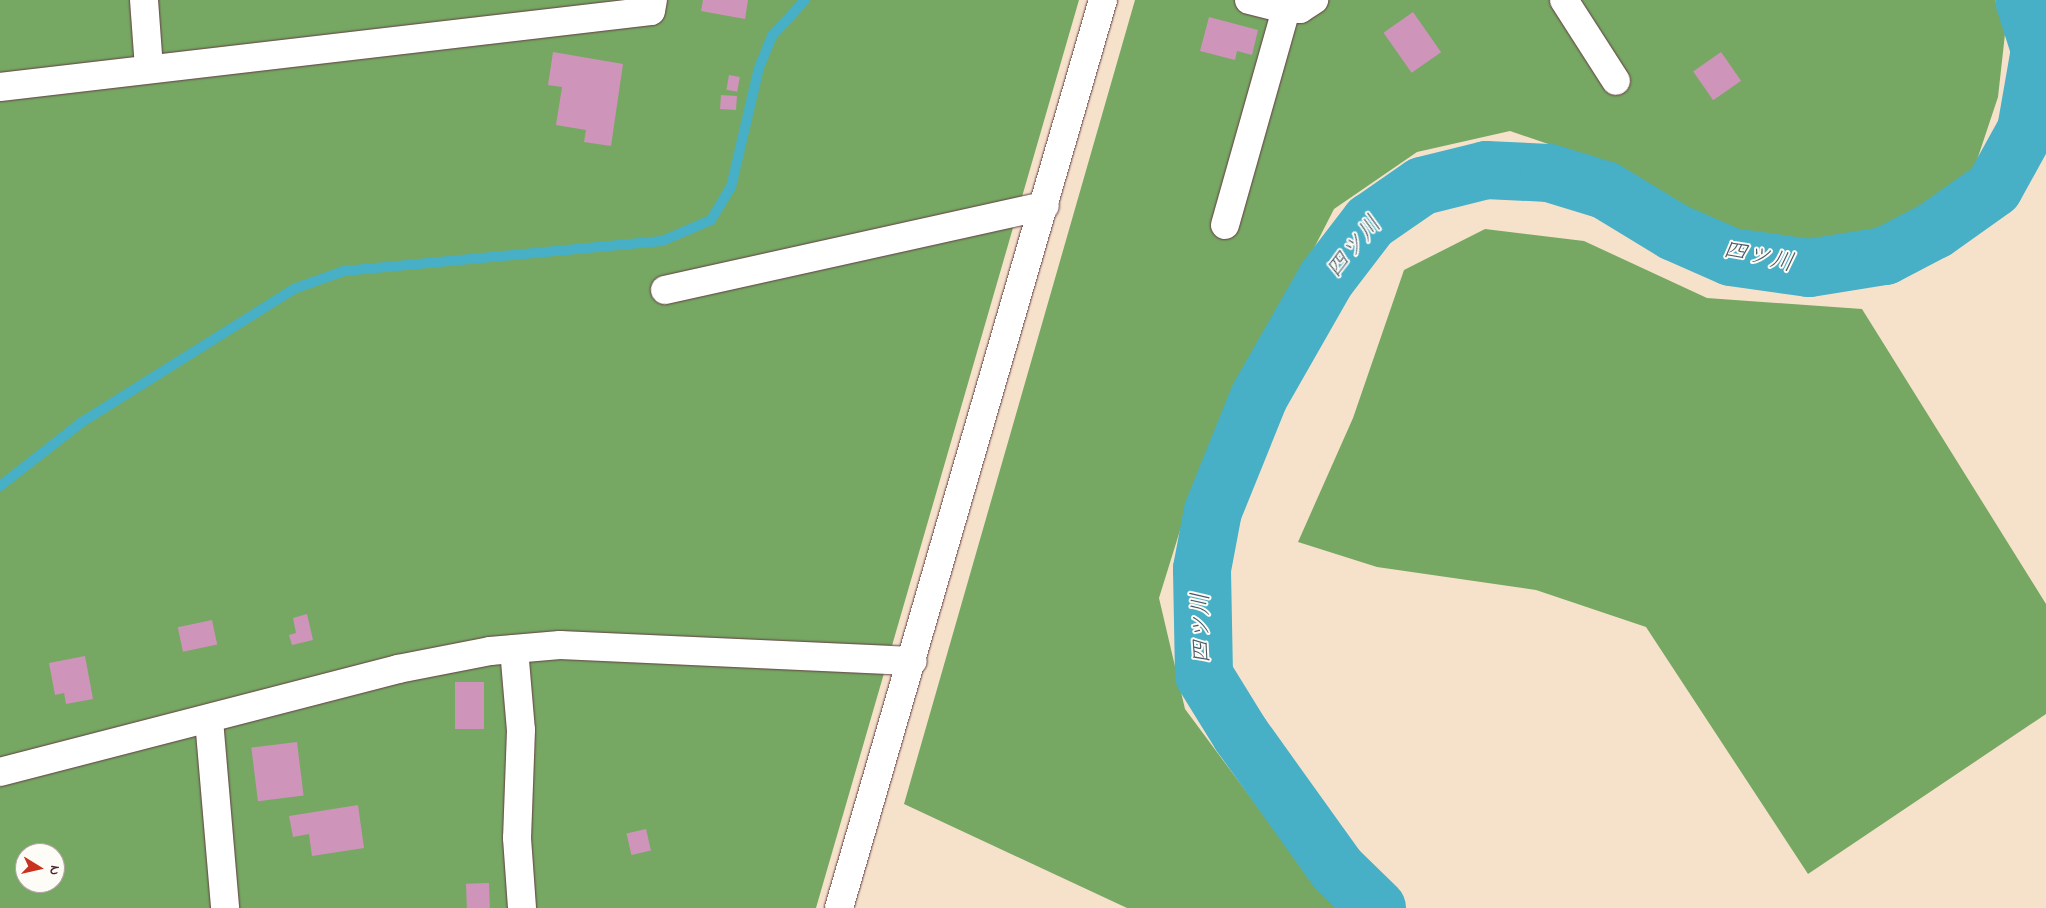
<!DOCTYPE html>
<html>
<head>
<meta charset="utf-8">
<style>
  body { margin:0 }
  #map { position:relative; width:2046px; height:908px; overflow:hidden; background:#f6e2cb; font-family:"Indie Flower","Klee One",sans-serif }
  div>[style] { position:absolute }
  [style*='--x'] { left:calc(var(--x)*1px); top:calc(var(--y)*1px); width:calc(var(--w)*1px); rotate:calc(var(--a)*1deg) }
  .forest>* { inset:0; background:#76a863 }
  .stream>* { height:10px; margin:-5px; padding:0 5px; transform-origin:5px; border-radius:5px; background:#47afc6 }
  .river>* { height:58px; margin:-29px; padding:0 29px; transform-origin:29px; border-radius:29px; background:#47afc6 }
  .building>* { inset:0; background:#cf94ba; transform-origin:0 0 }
  .roads { filter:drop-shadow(0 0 1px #643c43) drop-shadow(0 0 1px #643c43) }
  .minor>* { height:28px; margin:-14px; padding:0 14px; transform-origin:14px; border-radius:14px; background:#fff }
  span { translate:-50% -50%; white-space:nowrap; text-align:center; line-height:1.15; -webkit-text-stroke:4px #fdfcf7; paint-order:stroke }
  .water-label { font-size:24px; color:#495969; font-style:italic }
  .north { position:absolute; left:15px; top:843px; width:50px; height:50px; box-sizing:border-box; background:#fdfcf7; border:1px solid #b5a4a5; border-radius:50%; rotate:99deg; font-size:14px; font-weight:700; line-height:20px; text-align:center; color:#4a1f2b }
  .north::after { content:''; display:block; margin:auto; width:18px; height:22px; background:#c8321e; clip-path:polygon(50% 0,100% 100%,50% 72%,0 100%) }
</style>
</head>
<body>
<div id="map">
  <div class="forest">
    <i style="clip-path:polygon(evenodd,0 0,1079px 0,816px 908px,0 908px,0 0,25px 853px,55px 853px,55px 883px,25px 883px,25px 853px)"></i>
    <i style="clip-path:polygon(1135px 0,1995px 0,2005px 34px,1998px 97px,1974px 169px,1913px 214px,1868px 237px,1819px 248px,1713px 233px,1619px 168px,1510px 131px,1417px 152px,1334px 209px,1196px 479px,1159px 598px,1185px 709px,1277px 833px,1344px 908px,1127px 908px,904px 804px)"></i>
    <i style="clip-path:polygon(1485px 229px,1584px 241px,1707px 298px,1862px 309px,2046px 604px,2046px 714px,1808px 874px,1646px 627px,1536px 590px,1377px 567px,1298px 542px,1353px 418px,1404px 270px)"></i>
  </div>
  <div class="stream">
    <i style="--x:0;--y:486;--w:104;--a:-38"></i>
    <i style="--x:82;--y:422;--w:252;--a:-32.1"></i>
    <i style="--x:296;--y:288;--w:51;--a:-19.5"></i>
    <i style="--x:344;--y:271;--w:319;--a:-5.4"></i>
    <i style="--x:662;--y:241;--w:53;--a:-23.2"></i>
    <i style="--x:711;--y:220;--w:39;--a:-59"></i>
    <i style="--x:731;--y:187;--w:122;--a:-76.8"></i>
    <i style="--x:759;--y:68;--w:35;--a:-68"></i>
    <i style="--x:772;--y:36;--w:49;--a:-47.5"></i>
  </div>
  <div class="river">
    <i style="--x:1377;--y:908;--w:56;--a:-135.7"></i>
    <i style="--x:1337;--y:869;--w:165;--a:-125.6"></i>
    <i style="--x:1241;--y:735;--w:70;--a:-121.7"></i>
    <i style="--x:1204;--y:675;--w:106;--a:-91.1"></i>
    <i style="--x:1202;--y:569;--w:59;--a:-79.3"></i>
    <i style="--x:1213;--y:511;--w:123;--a:-68"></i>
    <i style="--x:1259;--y:397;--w:137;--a:-60.3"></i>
    <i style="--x:1327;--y:278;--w:71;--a:-52.5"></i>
    <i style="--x:1370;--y:222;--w:63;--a:-34.7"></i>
    <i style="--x:1422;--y:186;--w:66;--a:-14"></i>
    <i style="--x:1486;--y:170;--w:63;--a:2.7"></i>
    <i style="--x:1549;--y:173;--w:59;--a:16.9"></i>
    <i style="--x:1605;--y:190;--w:81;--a:31.3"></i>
    <i style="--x:1674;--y:232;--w:62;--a:23.7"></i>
    <i style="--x:1731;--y:257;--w:79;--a:8"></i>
    <i style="--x:1809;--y:268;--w:77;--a:-9"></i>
    <i style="--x:1885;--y:256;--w:56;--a:-27.5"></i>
    <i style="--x:1935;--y:230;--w:72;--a:-35.4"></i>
    <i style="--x:1994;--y:188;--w:66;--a:-61.1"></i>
    <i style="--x:2026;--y:130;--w:81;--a:-80.1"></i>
    <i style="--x:2040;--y:50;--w:52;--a:-107.7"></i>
  </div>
  <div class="building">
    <i style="clip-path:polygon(703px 0,748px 0,745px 19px,701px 11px)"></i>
    <i style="left:1413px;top:12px;width:49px;height:36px;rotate:55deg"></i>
    <i style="clip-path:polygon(1209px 17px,1258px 30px,1252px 55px,1237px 51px,1235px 60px,1200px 51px)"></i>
    <i style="clip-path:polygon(553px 52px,623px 64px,611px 146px,584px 142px,586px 130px,556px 125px,562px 87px,548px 85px)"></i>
    <i style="left:1721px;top:52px;width:35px;height:34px;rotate:55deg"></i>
    <i style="left:729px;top:75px;width:11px;height:15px;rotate:10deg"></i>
    <i style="left:721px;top:95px;width:16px;height:14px;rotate:4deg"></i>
    <i style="clip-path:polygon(307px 614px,313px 640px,292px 645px,289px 635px,296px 633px,293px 618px)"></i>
    <i style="left:212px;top:620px;width:25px;height:35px;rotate:78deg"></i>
    <i style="clip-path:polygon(85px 656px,93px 699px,66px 704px,64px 693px,55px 695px,49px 663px)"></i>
    <i style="left:455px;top:682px;width:29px;height:47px"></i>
    <i style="left:297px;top:742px;width:54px;height:46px;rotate:83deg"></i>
    <i style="clip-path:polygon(358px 805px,364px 848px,312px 856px,309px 834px,293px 837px,289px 816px)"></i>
    <i style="left:646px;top:829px;width:22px;height:20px;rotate:77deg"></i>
    <i style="left:489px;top:883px;width:25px;height:23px;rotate:88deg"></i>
  </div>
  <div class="roads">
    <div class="minor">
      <i style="--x:144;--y:0;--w:68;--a:85.8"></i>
      <i style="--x:1249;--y:0;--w:38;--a:14"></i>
      <i style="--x:1286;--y:9;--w:14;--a:0"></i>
      <i style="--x:1300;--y:9;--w:17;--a:-33"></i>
      <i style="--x:1564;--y:0;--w:96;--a:57.3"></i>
      <i style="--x:0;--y:87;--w:655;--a:-6.66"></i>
      <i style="--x:651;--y:11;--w:11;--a:-80"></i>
      <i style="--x:1225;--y:225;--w:224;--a:-74.2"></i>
      <i style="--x:665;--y:290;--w:389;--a:-12.5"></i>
      <i style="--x:514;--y:649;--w:81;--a:85.1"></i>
      <i style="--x:521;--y:730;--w:108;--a:92.1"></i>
      <i style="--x:517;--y:838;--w:70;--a:85.9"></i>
      <i style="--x:209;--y:720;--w:189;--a:85.1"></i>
      <i style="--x:0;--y:772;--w:411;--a:-14.5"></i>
      <i style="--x:398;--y:669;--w:94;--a:-11.1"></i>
      <i style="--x:490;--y:651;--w:70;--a:-4.9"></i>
      <i style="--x:560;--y:645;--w:353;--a:2.6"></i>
      <i style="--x:839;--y:908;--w:946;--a:-73.79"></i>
    </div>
  </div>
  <div class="water-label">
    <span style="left:1355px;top:248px;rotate:-50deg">四ツ川</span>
    <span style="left:1758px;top:258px;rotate:12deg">四ツ川</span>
    <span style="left:1203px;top:628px;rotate:-91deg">四ツ川</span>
  </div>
  <div class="north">N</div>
</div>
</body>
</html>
